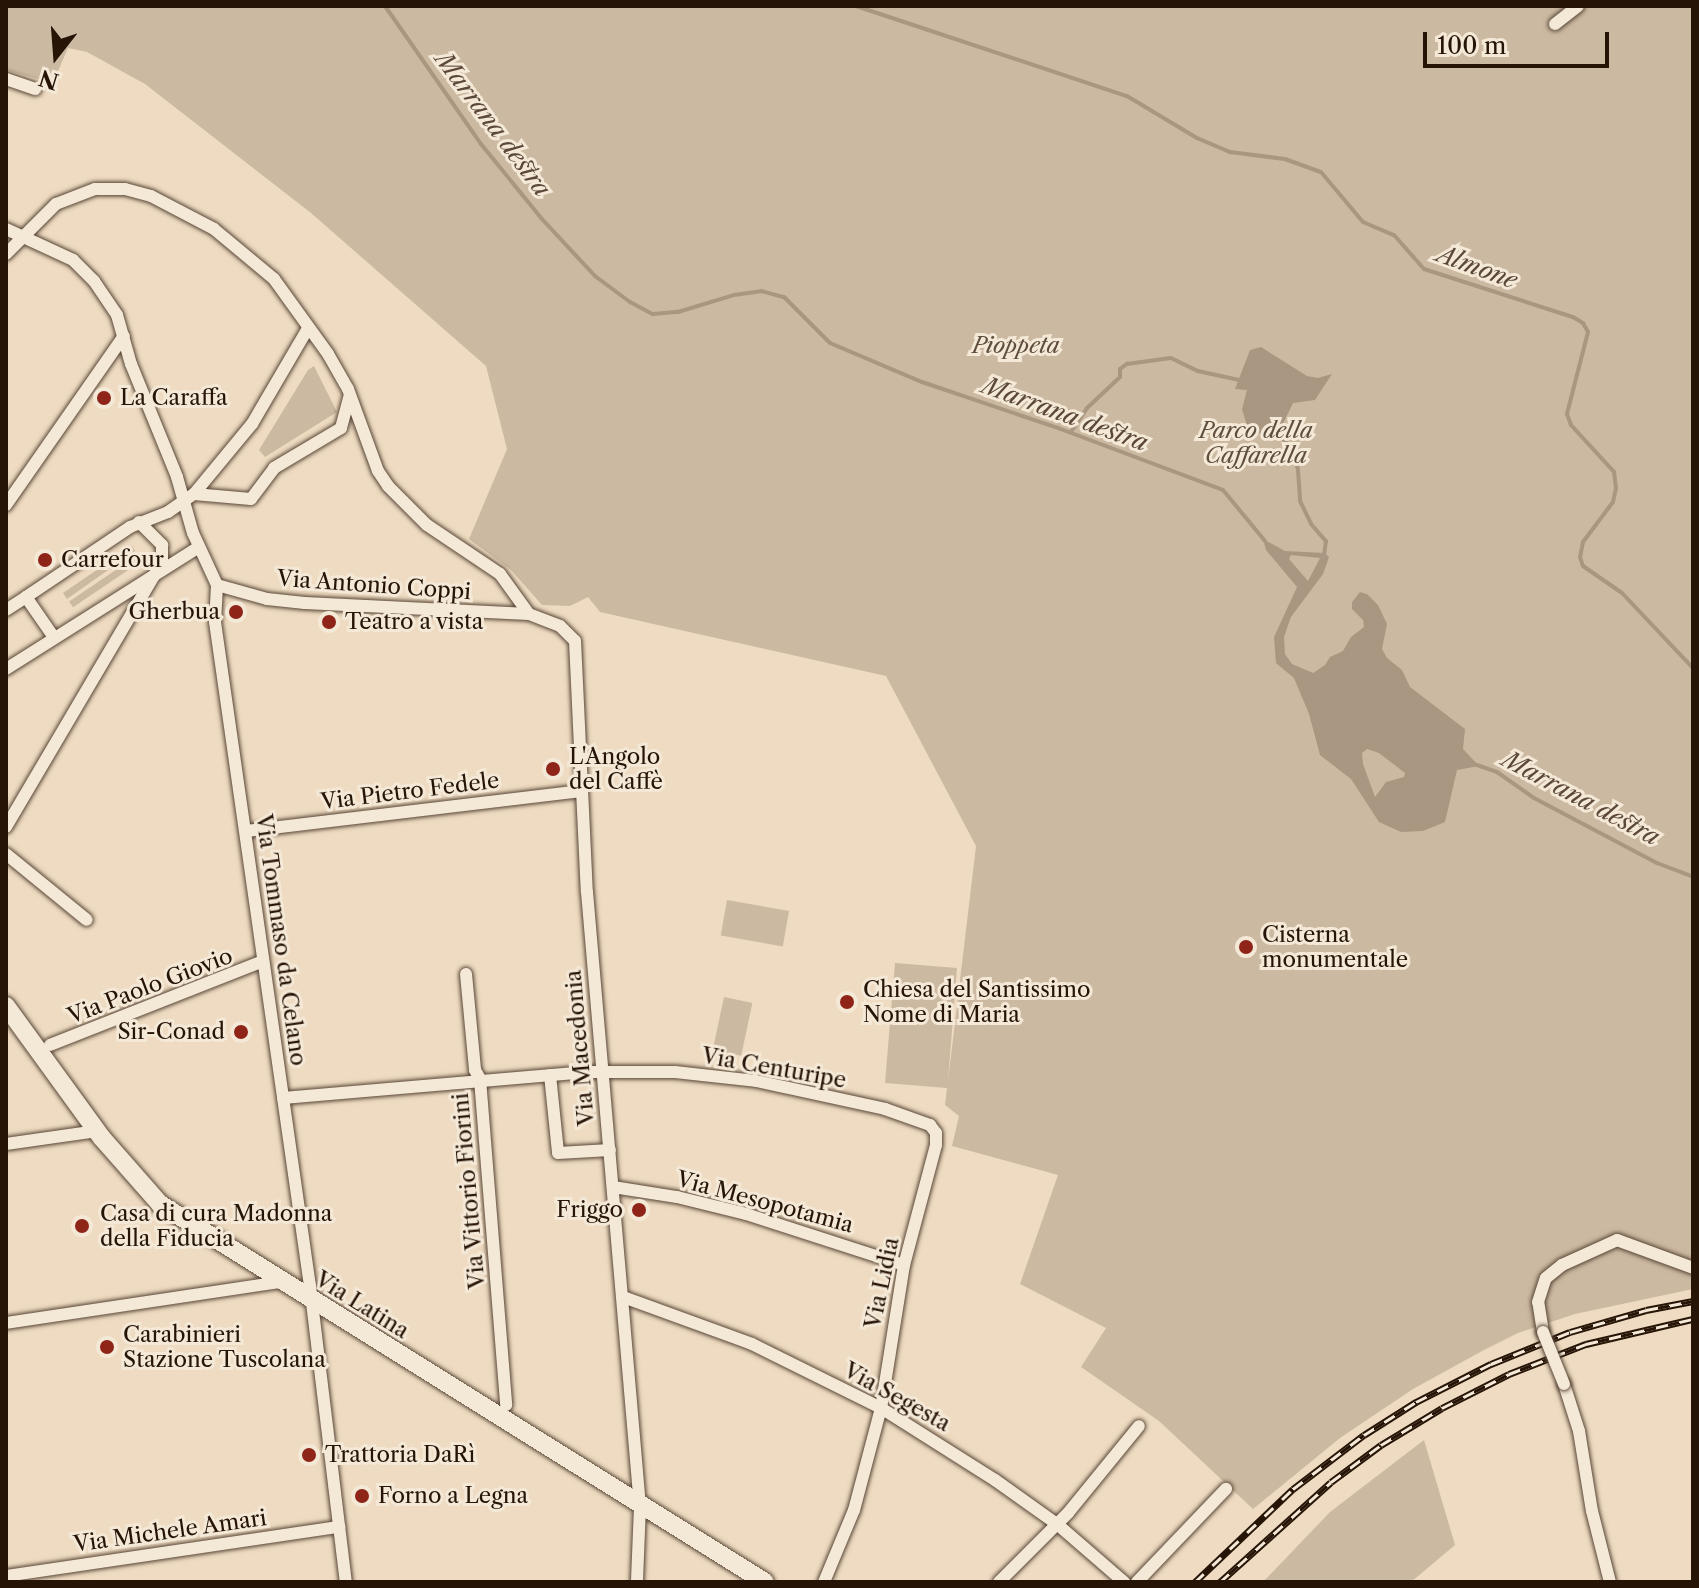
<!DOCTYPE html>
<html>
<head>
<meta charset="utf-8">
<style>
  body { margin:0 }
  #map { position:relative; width:1699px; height:1588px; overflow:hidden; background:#eedbc1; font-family:"Libre Caslon Text",serif }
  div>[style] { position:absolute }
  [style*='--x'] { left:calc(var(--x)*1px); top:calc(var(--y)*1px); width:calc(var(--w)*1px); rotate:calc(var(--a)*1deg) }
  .green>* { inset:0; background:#ccb9a1; transform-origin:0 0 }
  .water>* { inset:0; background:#aa9782 }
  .stream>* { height:4px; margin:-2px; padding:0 2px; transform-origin:2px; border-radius:2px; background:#aa9782 }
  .roads { filter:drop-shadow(0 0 2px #584636) drop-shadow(0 0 2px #584636) }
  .street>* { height:12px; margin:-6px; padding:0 6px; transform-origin:6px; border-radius:6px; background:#f4e8d7 }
  .secondary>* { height:18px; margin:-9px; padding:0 9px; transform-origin:9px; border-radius:9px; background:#f4e8d7 }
  .rail>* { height:7px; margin-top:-3.5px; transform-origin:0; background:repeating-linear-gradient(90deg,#f4e8d7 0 12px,#261407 0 24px); box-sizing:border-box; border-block:2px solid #261407 }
  .bridges { filter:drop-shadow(0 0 2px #584636) drop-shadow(0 0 2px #584636) }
  .street-bridge>* { height:12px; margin:-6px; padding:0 6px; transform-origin:6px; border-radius:6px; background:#f4e8d7 }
  .dots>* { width:22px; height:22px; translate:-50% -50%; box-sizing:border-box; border:4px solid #f4e8d7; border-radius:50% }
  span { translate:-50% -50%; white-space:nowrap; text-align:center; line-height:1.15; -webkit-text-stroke:6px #f4e8d7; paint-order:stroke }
  .park-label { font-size:22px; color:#604e3d; font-style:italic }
  .poi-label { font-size:22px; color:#261407 }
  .left { translate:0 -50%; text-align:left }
  .right { translate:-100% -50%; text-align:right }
  .street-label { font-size:22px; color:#261407 }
  .water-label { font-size:24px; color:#5b4838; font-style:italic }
  .frame { position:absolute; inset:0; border:8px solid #261407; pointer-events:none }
  .north { position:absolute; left:16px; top:16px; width:80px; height:80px; -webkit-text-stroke:6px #f4e8d7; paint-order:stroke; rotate:197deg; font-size:22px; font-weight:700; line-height:32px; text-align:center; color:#261407 }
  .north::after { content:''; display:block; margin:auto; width:28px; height:36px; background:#261407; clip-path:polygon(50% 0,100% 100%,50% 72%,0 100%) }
  .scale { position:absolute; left:1423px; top:32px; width:186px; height:36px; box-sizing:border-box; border:4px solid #261407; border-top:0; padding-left:10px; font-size:24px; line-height:28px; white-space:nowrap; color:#261407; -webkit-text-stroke:6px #f4e8d7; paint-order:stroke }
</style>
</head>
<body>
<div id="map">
  <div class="green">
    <i style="clip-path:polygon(6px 6px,1693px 6px,1693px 1289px,1575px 1314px,1518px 1333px,1484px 1350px,1413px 1389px,1340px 1438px,1253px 1509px,1159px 1421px,1081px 1367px,1106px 1328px,1020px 1284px,1058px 1175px,952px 1146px,959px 1116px,945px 1105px,947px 1088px,885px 1083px,895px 963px,957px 968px,948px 1081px,976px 846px,886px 676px,600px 612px,588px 597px,570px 606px,542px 605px,511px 570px,469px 539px,507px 449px,486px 366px,311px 213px,145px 84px,87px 52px,68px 48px,55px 78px,38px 79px,6px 70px)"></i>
    <i style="clip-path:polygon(314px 366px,337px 412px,265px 457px,259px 450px,308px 370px)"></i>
    <i style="clip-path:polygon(132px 546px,135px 551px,67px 599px,63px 593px)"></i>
    <i style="left:138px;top:555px;width:7px;height:83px;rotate:56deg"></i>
    <i style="left:727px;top:900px;width:63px;height:36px;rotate:10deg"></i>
    <i style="left:724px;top:997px;width:29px;height:54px;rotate:12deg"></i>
    <i style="clip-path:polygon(1424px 1440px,1455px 1545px,1411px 1582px,1263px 1582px,1330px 1512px)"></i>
  </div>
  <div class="water">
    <i style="clip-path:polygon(1261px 347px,1307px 376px,1318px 378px,1332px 374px,1315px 400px,1293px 403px,1280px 430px,1271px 436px,1254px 432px,1247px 426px,1242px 409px,1247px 390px,1235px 389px,1250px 350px)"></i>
    <i style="clip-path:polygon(evenodd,1263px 539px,1285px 551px,1325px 553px,1329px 557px,1323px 574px,1291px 617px,1284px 637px,1285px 654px,1292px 664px,1313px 673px,1325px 665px,1330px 657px,1343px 651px,1351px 637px,1364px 627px,1363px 620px,1352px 609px,1352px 602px,1360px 592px,1367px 594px,1378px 605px,1387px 624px,1382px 649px,1387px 658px,1402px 670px,1410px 687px,1465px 729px,1463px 749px,1479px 766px,1457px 770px,1445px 822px,1423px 831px,1401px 832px,1379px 822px,1351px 779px,1320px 755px,1309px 714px,1294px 678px,1276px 663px,1274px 637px,1297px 587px,1266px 550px,1263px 539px,1291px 555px,1320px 558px,1308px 581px,1289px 559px,1291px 555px,1263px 539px,1367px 749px,1379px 753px,1405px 773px,1404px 777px,1386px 782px,1375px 797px,1363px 764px,1362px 753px,1367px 749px)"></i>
  </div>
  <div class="stream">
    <i style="--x:385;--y:6;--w:168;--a:55.2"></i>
    <i style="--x:481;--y:144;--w:97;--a:50.9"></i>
    <i style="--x:542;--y:219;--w:78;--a:47.1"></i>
    <i style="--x:595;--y:276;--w:44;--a:36.6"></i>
    <i style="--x:630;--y:302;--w:26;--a:28"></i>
    <i style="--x:653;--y:314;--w:25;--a:-5"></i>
    <i style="--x:678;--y:312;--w:59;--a:-16.9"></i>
    <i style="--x:734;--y:295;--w:27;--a:-8"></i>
    <i style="--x:761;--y:291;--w:24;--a:15"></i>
    <i style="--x:784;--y:297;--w:65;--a:45"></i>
    <i style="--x:830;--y:343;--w:100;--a:23"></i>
    <i style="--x:922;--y:382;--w:144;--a:18.7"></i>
    <i style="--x:1058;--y:428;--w:176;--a:20.6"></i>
    <i style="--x:1223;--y:490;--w:66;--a:50.5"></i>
    <i style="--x:856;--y:6;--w:286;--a:18.4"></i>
    <i style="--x:1127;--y:96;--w:82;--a:31"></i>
    <i style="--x:1197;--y:138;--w:36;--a:23"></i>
    <i style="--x:1230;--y:152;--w:55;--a:7.3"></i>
    <i style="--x:1285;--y:159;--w:38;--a:20"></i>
    <i style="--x:1321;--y:172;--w:65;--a:50"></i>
    <i style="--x:1363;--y:222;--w:34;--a:23"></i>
    <i style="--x:1394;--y:235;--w:45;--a:48.6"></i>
    <i style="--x:1424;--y:269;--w:157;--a:17.9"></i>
    <i style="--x:1573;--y:317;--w:12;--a:31"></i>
    <i style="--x:1583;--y:323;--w:10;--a:61"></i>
    <i style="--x:1588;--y:332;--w:85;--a:104.4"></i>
    <i style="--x:1567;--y:414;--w:12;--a:70"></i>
    <i style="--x:1571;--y:425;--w:64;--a:47.5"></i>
    <i style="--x:1614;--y:472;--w:16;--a:83"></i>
    <i style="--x:1616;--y:488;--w:14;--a:102"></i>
    <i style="--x:1613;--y:502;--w:50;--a:126.9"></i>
    <i style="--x:1583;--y:542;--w:15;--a:101"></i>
    <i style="--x:1580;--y:557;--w:9;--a:72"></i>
    <i style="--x:1583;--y:566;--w:47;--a:34.7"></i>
    <i style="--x:1622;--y:593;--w:103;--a:46.6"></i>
    <i style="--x:1071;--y:432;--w:29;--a:-56"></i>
    <i style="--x:1087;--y:408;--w:45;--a:-43.2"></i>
    <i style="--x:1120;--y:377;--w:8;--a:-90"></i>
    <i style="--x:1120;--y:369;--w:9;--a:-36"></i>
    <i style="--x:1127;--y:364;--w:44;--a:-7.8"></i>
    <i style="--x:1171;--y:358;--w:30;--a:26"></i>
    <i style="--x:1198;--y:371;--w:42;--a:12.4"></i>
    <i style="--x:1278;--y:433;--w:20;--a:49"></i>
    <i style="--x:1291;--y:448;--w:23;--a:72"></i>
    <i style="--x:1298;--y:470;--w:31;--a:86"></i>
    <i style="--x:1300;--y:501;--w:25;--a:64"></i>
    <i style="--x:1311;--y:524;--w:23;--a:49"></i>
    <i style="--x:1326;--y:541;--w:15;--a:98"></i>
    <i style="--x:1474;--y:764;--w:24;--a:19"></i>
    <i style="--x:1497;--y:772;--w:45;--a:35.1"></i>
    <i style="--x:1534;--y:798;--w:139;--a:27.9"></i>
    <i style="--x:1657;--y:863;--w:39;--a:21"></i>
  </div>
  <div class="roads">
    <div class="street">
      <i style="--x:1555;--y:24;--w:29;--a:-38"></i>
      <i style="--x:6;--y:79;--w:31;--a:19"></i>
      <i style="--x:6;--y:229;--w:74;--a:24.8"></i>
      <i style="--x:73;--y:260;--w:30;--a:45"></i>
      <i style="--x:94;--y:281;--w:41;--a:55.9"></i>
      <i style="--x:117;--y:315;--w:51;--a:74.1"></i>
      <i style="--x:131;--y:364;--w:122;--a:67.8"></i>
      <i style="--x:177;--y:477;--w:58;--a:74.1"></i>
      <i style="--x:193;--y:533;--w:57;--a:65.2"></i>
      <i style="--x:217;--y:585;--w:37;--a:93"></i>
      <i style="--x:215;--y:622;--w:671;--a:81.86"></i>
      <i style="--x:310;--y:1286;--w:298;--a:83.1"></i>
      <i style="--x:6;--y:254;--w:71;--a:-45"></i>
      <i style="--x:56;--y:204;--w:42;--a:-21"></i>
      <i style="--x:95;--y:189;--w:30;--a:0"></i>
      <i style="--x:125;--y:189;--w:27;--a:15"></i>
      <i style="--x:151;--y:196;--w:71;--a:27.6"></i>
      <i style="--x:214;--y:229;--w:78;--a:39.8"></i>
      <i style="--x:274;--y:279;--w:92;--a:54.2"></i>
      <i style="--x:328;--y:354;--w:40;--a:60.3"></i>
      <i style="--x:348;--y:389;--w:87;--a:69.9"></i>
      <i style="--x:378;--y:471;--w:18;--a:56"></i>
      <i style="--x:388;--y:486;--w:55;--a:45"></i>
      <i style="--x:427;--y:525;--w:88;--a:33.9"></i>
      <i style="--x:500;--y:574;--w:49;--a:54.1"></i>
      <i style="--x:194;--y:494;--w:57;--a:5"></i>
      <i style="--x:251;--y:499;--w:39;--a:-53"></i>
      <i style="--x:274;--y:468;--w:78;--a:-30.8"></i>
      <i style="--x:341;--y:428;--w:34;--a:-75"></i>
      <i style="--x:6;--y:505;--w:206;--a:-55.1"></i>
      <i style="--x:139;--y:522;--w:33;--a:45"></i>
      <i style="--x:162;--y:545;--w:23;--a:90"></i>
      <i style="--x:217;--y:585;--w:52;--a:15.6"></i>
      <i style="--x:267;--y:599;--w:38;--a:6"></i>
      <i style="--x:305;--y:603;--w:224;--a:2.8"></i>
      <i style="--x:529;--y:614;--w:33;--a:21"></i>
      <i style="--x:560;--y:626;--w:21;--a:45"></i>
      <i style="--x:575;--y:641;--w:251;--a:87.3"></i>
      <i style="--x:587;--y:892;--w:616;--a:85.07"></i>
      <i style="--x:640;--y:1506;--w:76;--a:92.3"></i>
      <i style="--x:26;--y:597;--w:125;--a:-33.9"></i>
      <i style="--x:130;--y:527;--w:41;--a:-21.5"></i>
      <i style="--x:168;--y:512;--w:32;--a:-35"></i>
      <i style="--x:194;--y:494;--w:91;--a:-50.4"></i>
      <i style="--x:252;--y:424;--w:111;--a:-59.7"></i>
      <i style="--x:6;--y:610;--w:24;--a:-33"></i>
      <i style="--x:26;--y:597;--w:47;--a:55.3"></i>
      <i style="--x:6;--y:669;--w:228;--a:-32.3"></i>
      <i style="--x:6;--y:827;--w:296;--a:-59.5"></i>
      <i style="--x:246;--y:831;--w:336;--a:-6.8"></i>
      <i style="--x:6;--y:854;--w:104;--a:39.2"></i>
      <i style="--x:466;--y:974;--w:96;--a:84.6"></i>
      <i style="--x:475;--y:1070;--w:10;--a:61"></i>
      <i style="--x:480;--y:1079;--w:327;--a:85.4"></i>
      <i style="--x:50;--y:1045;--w:229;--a:-21.5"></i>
      <i style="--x:550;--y:1075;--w:78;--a:84.1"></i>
      <i style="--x:558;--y:1153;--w:52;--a:-3.3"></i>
      <i style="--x:283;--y:1098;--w:305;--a:-4.9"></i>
      <i style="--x:587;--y:1072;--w:88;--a:0"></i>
      <i style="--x:675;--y:1072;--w:81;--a:6.3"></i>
      <i style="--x:756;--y:1081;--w:132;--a:12.2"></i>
      <i style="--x:885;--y:1109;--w:48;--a:19.6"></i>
      <i style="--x:930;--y:1125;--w:10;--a:53"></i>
      <i style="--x:936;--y:1133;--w:12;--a:90"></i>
      <i style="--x:936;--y:1145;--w:124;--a:104.9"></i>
      <i style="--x:904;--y:1265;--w:145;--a:99.1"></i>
      <i style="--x:881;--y:1408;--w:106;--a:104.8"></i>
      <i style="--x:854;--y:1510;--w:78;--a:112.6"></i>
      <i style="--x:6;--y:1144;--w:92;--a:-8.1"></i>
      <i style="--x:613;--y:1187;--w:65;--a:8.9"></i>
      <i style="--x:677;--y:1197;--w:71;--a:13.8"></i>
      <i style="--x:746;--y:1214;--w:166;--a:17.9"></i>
      <i style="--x:623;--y:1297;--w:137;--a:20"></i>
      <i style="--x:752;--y:1344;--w:144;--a:26.4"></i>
      <i style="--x:881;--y:1408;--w:135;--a:32.3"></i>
      <i style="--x:995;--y:1480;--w:76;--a:35.4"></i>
      <i style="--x:1057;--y:1524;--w:89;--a:40.9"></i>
      <i style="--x:6;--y:1323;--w:277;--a:-8.5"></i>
      <i style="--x:1543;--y:1332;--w:30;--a:-99"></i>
      <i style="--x:1538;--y:1302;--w:25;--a:-72"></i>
      <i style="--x:1546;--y:1278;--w:21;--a:-39"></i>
      <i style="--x:1562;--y:1265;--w:60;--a:-24.4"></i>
      <i style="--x:1617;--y:1240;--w:81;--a:20.2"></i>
      <i style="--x:1564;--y:1384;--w:49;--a:72.3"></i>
      <i style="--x:1579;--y:1431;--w:81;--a:80.8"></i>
      <i style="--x:1592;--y:1511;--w:73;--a:75.8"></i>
      <i style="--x:6;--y:1576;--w:337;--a:-8.4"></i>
      <i style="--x:999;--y:1582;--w:98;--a:-45"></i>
      <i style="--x:1068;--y:1513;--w:112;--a:-50.8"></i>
      <i style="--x:1137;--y:1582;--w:129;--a:-46.3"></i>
    </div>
    <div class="secondary">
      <i style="--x:6;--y:1006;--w:163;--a:54"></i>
      <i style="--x:102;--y:1138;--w:88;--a:48.7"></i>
      <i style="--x:160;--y:1204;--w:713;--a:32"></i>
    </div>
  </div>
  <div class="rail">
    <i style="--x:1195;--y:1582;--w:135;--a:-43.5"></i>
    <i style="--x:1293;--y:1489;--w:89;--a:-37.3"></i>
    <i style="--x:1364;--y:1435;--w:62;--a:-32.4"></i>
    <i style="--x:1416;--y:1402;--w:84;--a:-26.9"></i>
    <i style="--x:1491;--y:1364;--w:85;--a:-22.1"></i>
    <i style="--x:1570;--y:1332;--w:79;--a:-16.1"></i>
    <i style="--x:1646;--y:1310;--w:48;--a:-10.8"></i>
    <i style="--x:1220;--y:1582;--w:149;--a:-42"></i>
    <i style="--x:1331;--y:1482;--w:62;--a:-36.5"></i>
    <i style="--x:1381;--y:1445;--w:71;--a:-31.2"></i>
    <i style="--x:1442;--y:1408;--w:75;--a:-26.9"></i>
    <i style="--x:1509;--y:1374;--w:83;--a:-21.3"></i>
    <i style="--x:1586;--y:1344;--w:110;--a:-13.2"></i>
  </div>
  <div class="bridges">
    <div class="street-bridge">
      <i style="--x:1543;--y:1332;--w:56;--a:68"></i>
    </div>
  </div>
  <div class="dots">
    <i style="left:104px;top:398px;background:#8f2418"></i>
    <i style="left:45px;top:560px;background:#8f2418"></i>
    <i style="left:236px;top:612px;background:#8f2418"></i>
    <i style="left:329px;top:622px;background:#8f2418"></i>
    <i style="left:553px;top:769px;background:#8f2418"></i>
    <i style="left:1246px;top:947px;background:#8f2418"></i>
    <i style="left:847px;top:1002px;background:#8f2418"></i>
    <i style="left:241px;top:1032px;background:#8f2418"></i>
    <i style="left:639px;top:1210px;background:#8f2418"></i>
    <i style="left:82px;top:1226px;background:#8f2418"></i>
    <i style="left:107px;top:1347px;background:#8f2418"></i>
    <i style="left:309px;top:1455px;background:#8f2418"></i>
    <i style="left:362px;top:1496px;background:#8f2418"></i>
  </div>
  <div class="park-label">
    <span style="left:1016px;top:346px">Pioppeta</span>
    <span style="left:1256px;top:443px">Parco della<br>Caffarella</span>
  </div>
  <div class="poi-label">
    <span class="left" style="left:120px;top:398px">La Caraffa</span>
    <span class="left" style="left:61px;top:560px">Carrefour</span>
    <span class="right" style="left:220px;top:612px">Gherbua</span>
    <span class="left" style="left:345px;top:622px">Teatro a vista</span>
    <span class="left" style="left:569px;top:769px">L'Angolo<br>del Caffè</span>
    <span class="left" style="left:1262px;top:947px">Cisterna<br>monumentale</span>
    <span class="left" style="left:863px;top:1002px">Chiesa del Santissimo<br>Nome di Maria</span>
    <span class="right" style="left:225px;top:1032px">Sir-Conad</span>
    <span class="right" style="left:623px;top:1210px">Friggo</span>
    <span class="left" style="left:100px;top:1226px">Casa di cura Madonna<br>della Fiducia</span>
    <span class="left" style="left:123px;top:1347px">Carabinieri<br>Stazione Tuscolana</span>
    <span class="left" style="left:325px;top:1455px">Trattoria DaRì</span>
    <span class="left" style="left:378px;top:1496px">Forno a Legna</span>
  </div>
  <div class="street-label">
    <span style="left:374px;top:585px;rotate:4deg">Via Antonio Coppi</span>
    <span style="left:410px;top:791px;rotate:-7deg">Via Pietro Fedele</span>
    <span style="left:281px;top:940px;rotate:82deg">Via Tommaso da Celano</span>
    <span style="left:150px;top:986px;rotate:-21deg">Via Paolo Giovio</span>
    <span style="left:580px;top:1048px;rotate:-95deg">Via Macedonia</span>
    <span style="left:774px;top:1068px;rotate:10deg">Via Centuripe</span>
    <span style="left:469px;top:1191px;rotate:-95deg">Via Vittorio Fiorini</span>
    <span style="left:765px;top:1202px;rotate:15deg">Via Mesopotamia</span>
    <span style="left:882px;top:1283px;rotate:-78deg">Via Lidia</span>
    <span style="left:362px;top:1305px;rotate:32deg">Via Latina</span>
    <span style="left:897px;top:1397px;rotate:29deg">Via Segesta</span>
    <span style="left:170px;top:1531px;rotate:-8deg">Via Michele Amari</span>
  </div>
  <div class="water-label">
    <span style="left:493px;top:124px;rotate:53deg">Marrana destra</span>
    <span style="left:1477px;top:267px;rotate:20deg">Almone</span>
    <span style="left:1065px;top:414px;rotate:20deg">Marrana destra</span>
    <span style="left:1581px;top:798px;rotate:28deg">Marrana destra</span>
  </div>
  <div class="frame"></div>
  <div class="north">N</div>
  <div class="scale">100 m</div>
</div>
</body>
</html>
